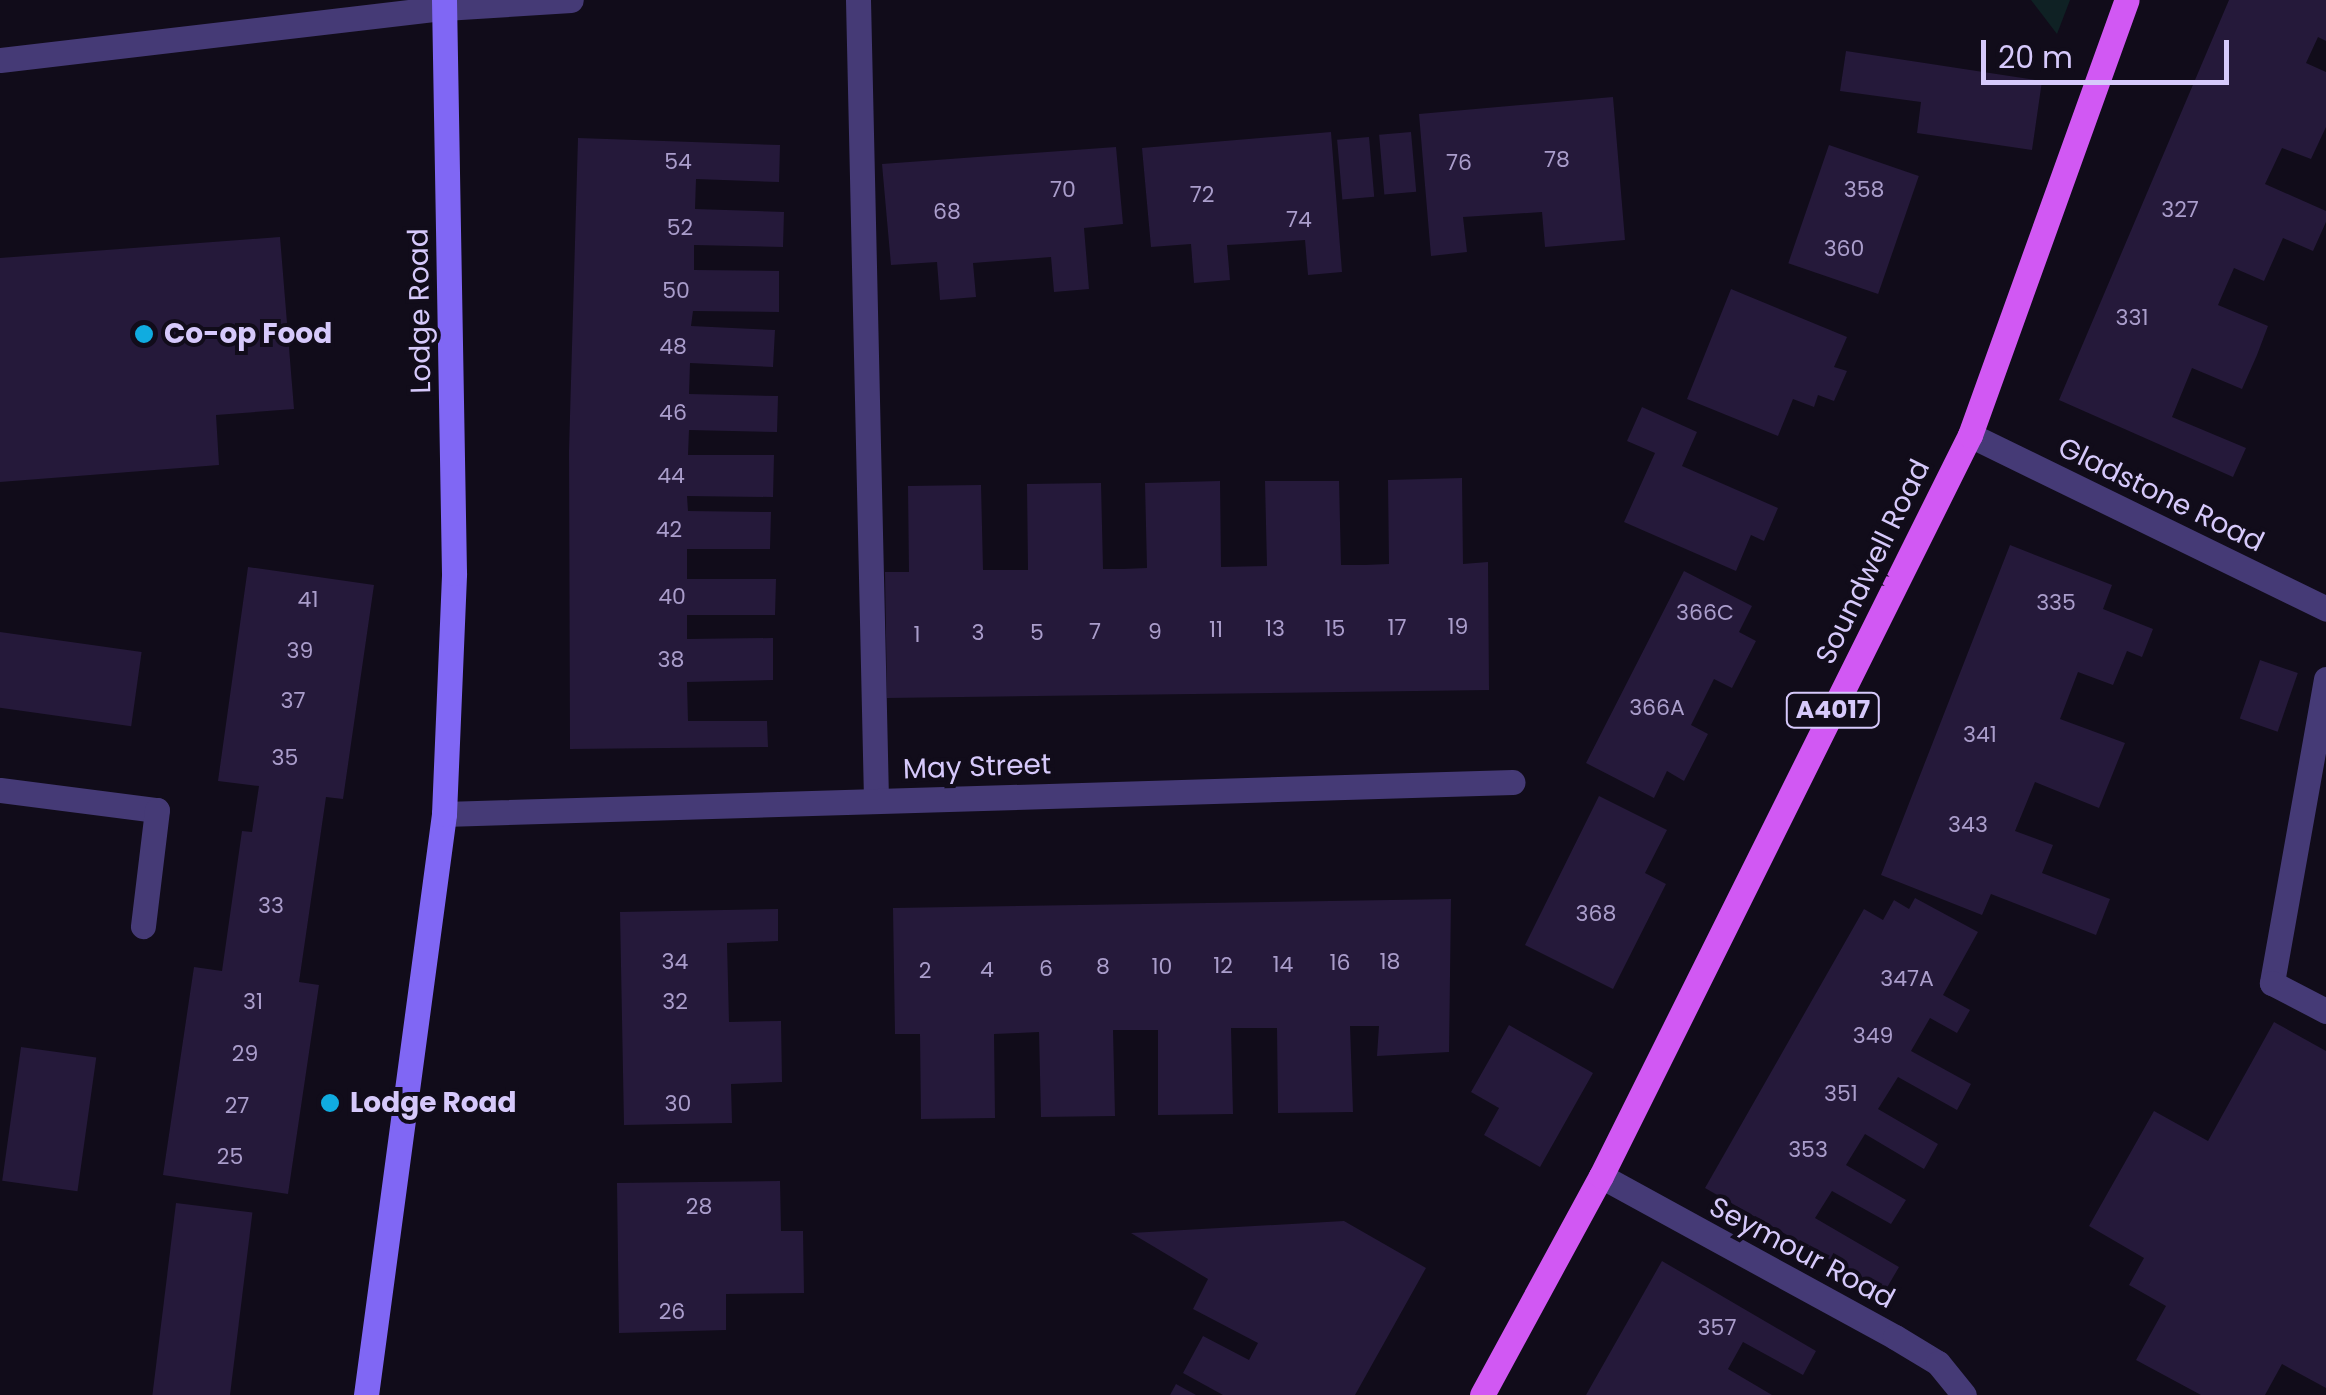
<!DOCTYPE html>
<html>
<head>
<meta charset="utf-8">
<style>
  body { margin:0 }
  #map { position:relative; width:2326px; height:1395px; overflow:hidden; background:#110c1a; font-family:Poppins,sans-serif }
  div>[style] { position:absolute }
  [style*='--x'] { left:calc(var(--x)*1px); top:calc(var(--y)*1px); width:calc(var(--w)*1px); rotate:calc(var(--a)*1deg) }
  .green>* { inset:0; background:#0f2124 }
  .building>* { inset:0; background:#25193a; transform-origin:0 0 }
  .service>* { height:25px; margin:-12.5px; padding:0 12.5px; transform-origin:12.5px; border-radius:12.5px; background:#453a76 }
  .minor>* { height:25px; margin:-12.5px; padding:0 12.5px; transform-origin:12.5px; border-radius:12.5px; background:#453a76 }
  .tertiary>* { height:25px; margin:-12.5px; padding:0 12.5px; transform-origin:12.5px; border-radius:12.5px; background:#453a76 }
  .secondary>* { height:25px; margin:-12.5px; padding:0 12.5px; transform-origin:12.5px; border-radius:12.5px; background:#8067f4 }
  .primary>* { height:25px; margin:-12.5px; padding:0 12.5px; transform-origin:12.5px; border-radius:12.5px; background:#d158f3 }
  .dots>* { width:28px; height:28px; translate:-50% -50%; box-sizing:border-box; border:5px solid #110c1a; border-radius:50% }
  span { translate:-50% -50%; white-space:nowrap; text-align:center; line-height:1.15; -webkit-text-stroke:8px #110c1a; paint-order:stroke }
  .number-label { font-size:22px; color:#aa9dcb }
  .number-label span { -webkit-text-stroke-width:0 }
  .shield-label span { padding:2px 8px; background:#110c1a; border:2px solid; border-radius:8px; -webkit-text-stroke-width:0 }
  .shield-label { font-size:25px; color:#d6c9fb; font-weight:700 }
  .street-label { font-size:28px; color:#d6c9fb }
  .poi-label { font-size:28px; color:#d6c9fb; font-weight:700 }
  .left { translate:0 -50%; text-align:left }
  .scale { position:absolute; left:1981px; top:40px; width:248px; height:45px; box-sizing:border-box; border:5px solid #d6c9fb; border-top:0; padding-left:12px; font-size:30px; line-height:35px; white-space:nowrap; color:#d6c9fb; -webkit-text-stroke:8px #110c1a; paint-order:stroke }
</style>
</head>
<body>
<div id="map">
  <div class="green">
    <i style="clip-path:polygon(2031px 0,2070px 0,2057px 34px)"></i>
  </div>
  <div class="building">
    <i style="clip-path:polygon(2229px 0,2326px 0,2326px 41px,2318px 37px,2306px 63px,2326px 72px,2326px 127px,2311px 159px,2282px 148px,2265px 184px,2326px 211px,2326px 222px,2313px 251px,2283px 238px,2264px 281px,2234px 268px,2218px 305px,2268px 326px,2257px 355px,2242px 389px,2192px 368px,2172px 417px,2246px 448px,2233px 477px,2059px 400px)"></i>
    <i style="clip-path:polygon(1846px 51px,2042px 81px,2032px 150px,1917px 133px,1921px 102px,1840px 91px)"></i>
    <i style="clip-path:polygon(1613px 97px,1625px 240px,1545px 247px,1542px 212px,1463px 217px,1467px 252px,1431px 256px,1419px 114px)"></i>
    <i style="clip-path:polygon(1331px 132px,1342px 272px,1308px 275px,1305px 240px,1262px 243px,1227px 245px,1230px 280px,1194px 283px,1191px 244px,1151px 247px,1142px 148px)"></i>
    <i style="left:1411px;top:132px;width:60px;height:32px;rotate:85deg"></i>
    <i style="left:1369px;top:137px;width:60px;height:32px;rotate:85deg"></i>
    <i style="clip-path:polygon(578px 138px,780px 145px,779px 182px,696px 179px,695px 209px,784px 212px,783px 247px,694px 245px,694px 270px,779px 271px,779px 312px,693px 311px,691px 326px,775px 330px,773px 367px,690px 363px,689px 394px,778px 396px,777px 432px,689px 430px,688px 455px,774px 455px,773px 497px,687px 496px,688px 511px,771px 512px,770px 549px,687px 549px,687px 579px,776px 579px,775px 615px,687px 615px,687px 639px,773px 638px,773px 680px,687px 682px,688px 721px,767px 721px,768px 747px,570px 749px,569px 451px)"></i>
    <i style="left:1829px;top:145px;width:95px;height:125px;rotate:19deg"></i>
    <i style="clip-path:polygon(1116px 147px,1123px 224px,1084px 228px,1089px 289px,1054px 292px,1051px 257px,973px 263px,976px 297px,940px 300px,937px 262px,891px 265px,882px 164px)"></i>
    <i style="clip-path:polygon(280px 237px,294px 409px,216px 415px,219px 465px,0 482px,0 258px)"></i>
    <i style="clip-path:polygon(1731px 289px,1847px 337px,1834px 367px,1847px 371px,1834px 401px,1818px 395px,1814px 407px,1793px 399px,1778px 436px,1687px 399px)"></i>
    <i style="clip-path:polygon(1642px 407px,1697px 432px,1682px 466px,1778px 508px,1764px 541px,1751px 535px,1736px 571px,1624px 522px,1655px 453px,1627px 441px)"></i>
    <i style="clip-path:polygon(1462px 478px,1463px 564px,1488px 562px,1489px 690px,887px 698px,885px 572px,909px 572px,908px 486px,981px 485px,983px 570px,1028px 570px,1027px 484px,1101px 483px,1103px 569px,1123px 569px,1147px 568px,1145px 483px,1220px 481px,1221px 567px,1267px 566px,1265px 481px,1339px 481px,1341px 565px,1365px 565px,1389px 564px,1388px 480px)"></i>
    <i style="clip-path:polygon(2010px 545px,2112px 585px,2103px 609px,2153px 629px,2142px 657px,2127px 651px,2113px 685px,2078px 672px,2060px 719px,2125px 743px,2099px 808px,2035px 782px,2015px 831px,2053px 845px,2042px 873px,2110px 899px,2096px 935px,1991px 894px,1982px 915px,1881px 875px)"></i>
    <i style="clip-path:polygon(248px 567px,374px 585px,343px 799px,326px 797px,299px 982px,319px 985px,288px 1194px,163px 1175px,194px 967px,222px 971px,242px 831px,252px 832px,259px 786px,218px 781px)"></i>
    <i style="clip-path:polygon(1684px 571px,1752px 606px,1739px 632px,1756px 641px,1732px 688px,1714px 679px,1691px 725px,1708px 734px,1684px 781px,1667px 771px,1654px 798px,1586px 763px)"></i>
    <i style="left:0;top:632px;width:143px;height:75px;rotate:8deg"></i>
    <i style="left:2260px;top:660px;width:40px;height:62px;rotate:19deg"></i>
    <i style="clip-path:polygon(1599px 796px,1667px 830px,1645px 873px,1666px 884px,1613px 989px,1525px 945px)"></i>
    <i style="clip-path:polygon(1915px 898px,1978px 932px,1943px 995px,1970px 1010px,1957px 1033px,1930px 1018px,1911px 1051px,1971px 1084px,1957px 1110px,1898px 1077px,1878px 1109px,1938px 1144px,1924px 1169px,1865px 1134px,1846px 1165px,1906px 1200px,1891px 1224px,1832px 1191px,1815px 1218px,1899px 1267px,1885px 1291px,1705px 1188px,1864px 909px,1883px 920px,1894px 900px,1909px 909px)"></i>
    <i style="clip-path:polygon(1451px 899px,1449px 1052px,1377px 1056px,1379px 1026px,1350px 1026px,1353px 1112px,1278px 1113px,1277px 1028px,1231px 1028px,1233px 1114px,1158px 1115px,1158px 1030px,1113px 1030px,1115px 1116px,1041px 1117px,1039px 1032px,1018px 1033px,994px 1034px,995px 1118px,921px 1119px,920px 1034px,895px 1034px,893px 908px)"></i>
    <i style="clip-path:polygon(778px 909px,778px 941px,727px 943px,729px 1022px,781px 1021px,782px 1082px,731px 1084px,732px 1123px,624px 1125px,620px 912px)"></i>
    <i style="clip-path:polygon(2274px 1022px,2326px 1051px,2326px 1388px,2282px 1364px,2265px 1395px,2201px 1395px,2136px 1360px,2166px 1306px,2129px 1285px,2144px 1258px,2089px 1226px,2154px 1111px,2208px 1141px)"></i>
    <i style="clip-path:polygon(1509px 1025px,1593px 1073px,1540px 1167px,1484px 1135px,1499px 1108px,1471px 1092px)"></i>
    <i style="left:21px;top:1047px;width:76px;height:135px;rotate:8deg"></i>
    <i style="clip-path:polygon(780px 1181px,781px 1231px,803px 1231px,804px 1293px,726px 1294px,726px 1330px,619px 1333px,617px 1183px)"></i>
    <i style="left:176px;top:1203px;width:77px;height:194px;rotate:7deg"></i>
    <i style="clip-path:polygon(1344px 1221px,1426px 1268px,1355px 1395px,1223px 1395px,1183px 1373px,1203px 1336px,1249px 1360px,1258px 1343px,1193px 1309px,1208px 1279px,1131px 1233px)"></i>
    <i style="clip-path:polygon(1662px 1261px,1816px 1351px,1803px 1375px,1743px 1342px,1728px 1369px,1772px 1395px,1586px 1395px)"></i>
    <i style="clip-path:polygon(1176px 1384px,1196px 1395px,1170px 1395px)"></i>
  </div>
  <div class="service">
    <i style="--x:858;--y:0;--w:800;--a:88.71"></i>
    <i style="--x:2326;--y:679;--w:309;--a:100.1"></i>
    <i style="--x:2272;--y:983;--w:61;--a:27.4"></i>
    <i style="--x:0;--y:790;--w:158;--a:7.3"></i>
    <i style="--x:157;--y:810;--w:117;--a:96.9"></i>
  </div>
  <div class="minor">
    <i style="--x:1970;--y:435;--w:396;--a:26"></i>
    <i style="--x:444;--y:814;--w:1069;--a:-1.71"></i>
    <i style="--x:1601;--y:1176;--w:335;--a:28.7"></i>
    <i style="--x:1895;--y:1337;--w:50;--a:31.2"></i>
    <i style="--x:1938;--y:1363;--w:41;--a:50.9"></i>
  </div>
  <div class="tertiary">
    <i style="--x:0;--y:60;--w:447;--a:-6.7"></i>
    <i style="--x:444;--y:8;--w:127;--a:-3.6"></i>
  </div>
  <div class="secondary">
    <i style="--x:366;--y:1395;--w:586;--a:-82.35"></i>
    <i style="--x:444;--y:814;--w:241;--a:-87.6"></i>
    <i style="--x:454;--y:573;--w:573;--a:-91"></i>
  </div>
  <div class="primary">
    <i style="--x:1482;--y:1395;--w:249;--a:-61.5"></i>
    <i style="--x:1601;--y:1176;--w:828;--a:-63.53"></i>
    <i style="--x:1970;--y:435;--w:462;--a:-70.2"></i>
  </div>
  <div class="dots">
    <i style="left:144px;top:334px;background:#10ace0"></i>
    <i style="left:330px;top:1103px;background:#10ace0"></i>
  </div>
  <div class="number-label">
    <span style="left:1557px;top:160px">78</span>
    <span style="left:678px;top:162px">54</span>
    <span style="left:1459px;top:163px">76</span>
    <span style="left:1063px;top:190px">70</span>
    <span style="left:1864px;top:190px">358</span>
    <span style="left:1202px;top:195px">72</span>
    <span style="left:2180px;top:210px">327</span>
    <span style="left:947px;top:212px">68</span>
    <span style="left:1299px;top:220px">74</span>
    <span style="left:680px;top:228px">52</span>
    <span style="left:1844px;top:249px">360</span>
    <span style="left:676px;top:291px">50</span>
    <span style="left:2132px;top:318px">331</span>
    <span style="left:673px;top:347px">48</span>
    <span style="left:673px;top:413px">46</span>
    <span style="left:671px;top:476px">44</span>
    <span style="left:669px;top:530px">42</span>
    <span style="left:672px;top:597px">40</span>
    <span style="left:308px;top:600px">41</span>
    <span style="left:2056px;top:603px">335</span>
    <span style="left:1705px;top:613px">366C</span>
    <span style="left:1458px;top:627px">19</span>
    <span style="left:1397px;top:628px">17</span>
    <span style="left:1275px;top:629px">13</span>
    <span style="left:1335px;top:629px">15</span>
    <span style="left:1216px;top:630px">11</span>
    <span style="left:1095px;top:632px">7</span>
    <span style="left:1155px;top:632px">9</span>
    <span style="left:978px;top:633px">3</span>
    <span style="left:1037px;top:633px">5</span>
    <span style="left:917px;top:635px">1</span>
    <span style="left:300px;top:651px">39</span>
    <span style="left:671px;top:660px">38</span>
    <span style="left:293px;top:701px">37</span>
    <span style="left:1657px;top:708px">366A</span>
    <span style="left:1980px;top:735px">341</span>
    <span style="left:285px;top:758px">35</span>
    <span style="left:1968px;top:825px">343</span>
    <span style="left:271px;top:906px">33</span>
    <span style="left:1596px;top:914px">368</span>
    <span style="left:675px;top:962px">34</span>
    <span style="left:1390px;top:962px">18</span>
    <span style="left:1340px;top:963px">16</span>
    <span style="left:1283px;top:965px">14</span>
    <span style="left:1223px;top:966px">12</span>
    <span style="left:1103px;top:967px">8</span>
    <span style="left:1162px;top:967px">10</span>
    <span style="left:1046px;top:969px">6</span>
    <span style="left:987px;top:970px">4</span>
    <span style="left:925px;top:971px">2</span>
    <span style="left:1907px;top:979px">347A</span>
    <span style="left:253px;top:1002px">31</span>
    <span style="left:675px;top:1002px">32</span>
    <span style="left:1873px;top:1036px">349</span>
    <span style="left:245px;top:1054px">29</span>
    <span style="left:1841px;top:1094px">351</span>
    <span style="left:678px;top:1104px">30</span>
    <span style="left:237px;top:1106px">27</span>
    <span style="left:1808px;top:1150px">353</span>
    <span style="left:230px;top:1157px">25</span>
    <span style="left:699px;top:1207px">28</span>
    <span style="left:672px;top:1312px">26</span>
    <span style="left:1717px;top:1328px">357</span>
  </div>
  <div class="shield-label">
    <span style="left:1833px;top:710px">A4017</span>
  </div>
  <div class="street-label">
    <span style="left:420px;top:311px;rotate:-91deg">Lodge Road</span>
    <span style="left:2161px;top:495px;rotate:26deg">Gladstone Road</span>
    <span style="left:1873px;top:562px;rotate:-64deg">Soundwell Road</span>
    <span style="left:977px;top:767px;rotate:-2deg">May Street</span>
    <span style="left:1802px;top:1253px;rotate:28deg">Seymour Road</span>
  </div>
  <div class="poi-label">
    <span class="left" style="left:164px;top:334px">Co-op Food</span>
    <span class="left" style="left:350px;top:1103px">Lodge Road</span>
  </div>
  <div class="scale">20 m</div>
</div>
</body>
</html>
